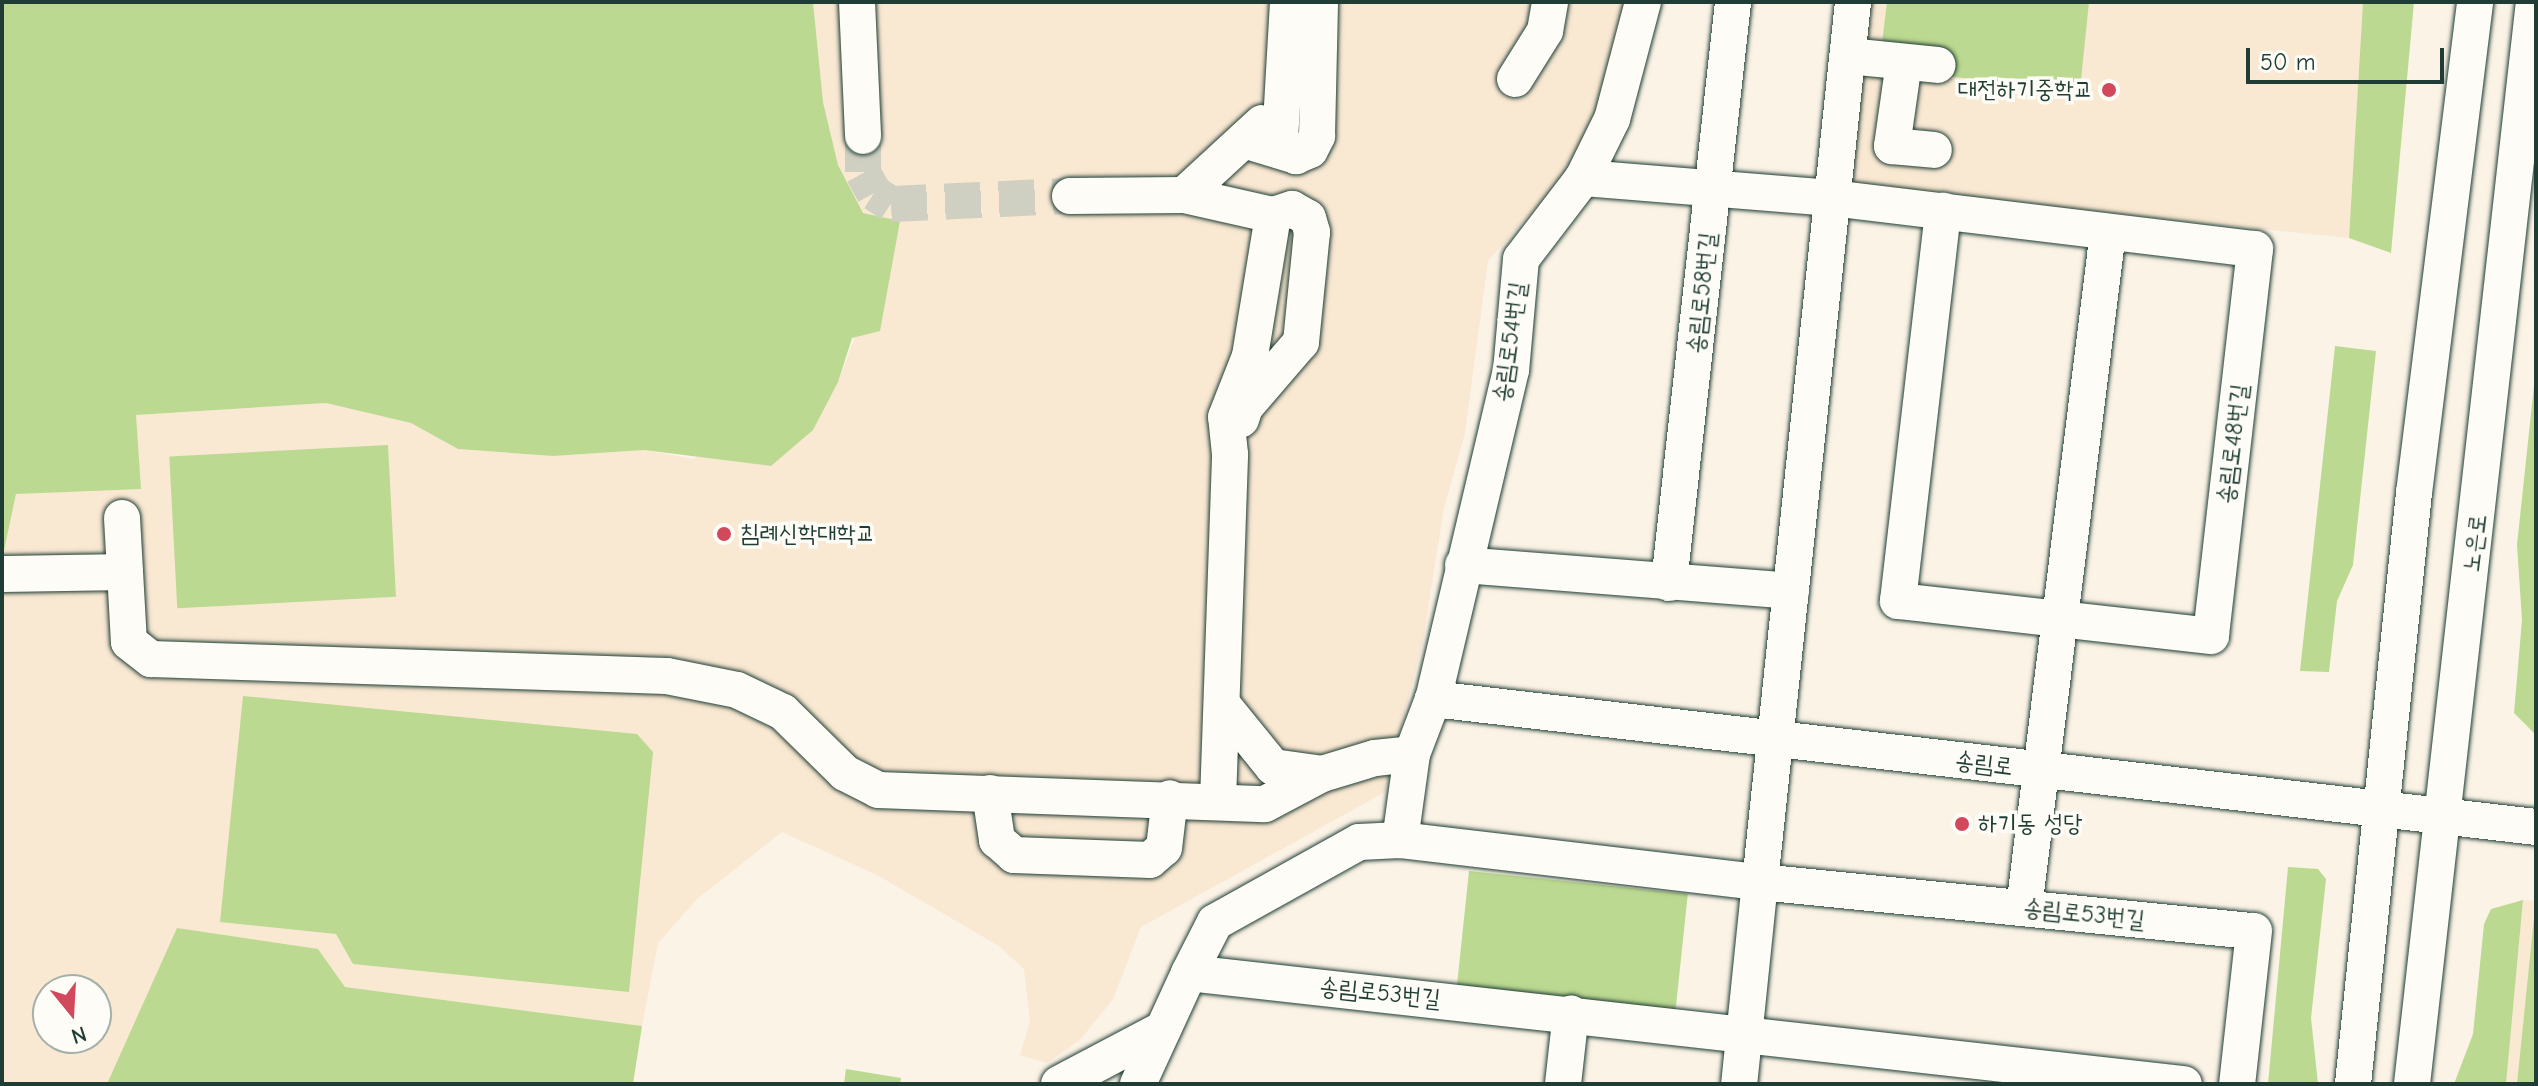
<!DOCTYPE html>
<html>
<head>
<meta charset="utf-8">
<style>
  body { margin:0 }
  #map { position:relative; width:2538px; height:1086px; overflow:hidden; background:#fbf3e6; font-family:"Comic Neue","Poor Story",sans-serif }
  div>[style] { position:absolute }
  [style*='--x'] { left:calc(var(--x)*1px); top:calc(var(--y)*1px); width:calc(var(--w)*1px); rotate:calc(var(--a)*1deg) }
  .built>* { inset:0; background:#f9e8d2 }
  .green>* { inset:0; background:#bcd991; transform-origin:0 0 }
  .minor-tunnel>* { height:36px; margin-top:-18px; transform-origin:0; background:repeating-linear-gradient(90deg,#cfcfc2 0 36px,transparent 0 54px) }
  .roads { filter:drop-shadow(0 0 2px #1f3d34) drop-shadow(0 0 2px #1f3d34) }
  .minor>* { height:36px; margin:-18px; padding:0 18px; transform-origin:18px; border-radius:18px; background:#fdfcf7 }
  .dots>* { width:22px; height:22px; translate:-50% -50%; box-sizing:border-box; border:4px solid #fdfcf7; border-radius:50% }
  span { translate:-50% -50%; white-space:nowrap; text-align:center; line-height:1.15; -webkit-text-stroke:7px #fdfcf7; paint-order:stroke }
  .poi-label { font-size:24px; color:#1f3d34 }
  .right { translate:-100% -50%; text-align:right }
  .left { translate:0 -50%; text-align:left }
  .street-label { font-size:24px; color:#1f3d34 }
  .frame { position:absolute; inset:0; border:4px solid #1f3d34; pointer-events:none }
  .north { position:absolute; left:32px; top:974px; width:80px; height:80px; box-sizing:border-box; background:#fdfcf7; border:2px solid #a4b0a9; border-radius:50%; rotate:162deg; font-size:22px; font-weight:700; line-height:32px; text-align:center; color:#1f3d34 }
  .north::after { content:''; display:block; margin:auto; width:28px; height:36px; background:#d1495b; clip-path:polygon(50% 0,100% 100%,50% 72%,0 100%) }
  .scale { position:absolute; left:2246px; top:48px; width:198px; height:36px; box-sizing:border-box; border:4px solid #1f3d34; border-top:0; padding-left:10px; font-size:24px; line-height:28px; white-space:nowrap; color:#1f3d34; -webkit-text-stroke:6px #fdfcf7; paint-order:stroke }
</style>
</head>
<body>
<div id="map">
  <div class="built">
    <i style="clip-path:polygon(evenodd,813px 2px,1624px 2px,1590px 132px,1553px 188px,1488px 261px,1465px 433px,1444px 508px,1423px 640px,1385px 792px,1141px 927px,1113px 999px,1080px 1040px,1047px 1063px,1020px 1055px,1030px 1021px,1024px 969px,999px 946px,879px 876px,782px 832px,697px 899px,658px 943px,642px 1026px,345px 987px,318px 949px,107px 1084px,2px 1084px,2px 560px,16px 494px,136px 415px,326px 403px,411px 423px,458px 449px,553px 456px,644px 450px,693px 459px,838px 382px,899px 221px,863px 213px,838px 165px,823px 102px,813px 2px,48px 990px,96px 990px,96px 1038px,48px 1038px,48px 990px)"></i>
    <i style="clip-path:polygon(1871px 2px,2363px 2px,2349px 238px,1856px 187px,1848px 177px)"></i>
    <i style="clip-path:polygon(2523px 900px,2536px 901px,2536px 1084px,2506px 1084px)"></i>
  </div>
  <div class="green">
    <i style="clip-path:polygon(2px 2px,813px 2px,823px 102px,838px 165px,863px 213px,900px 221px,880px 331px,852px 338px,838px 382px,813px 430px,771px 466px,644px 450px,553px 456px,458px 449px,411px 423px,326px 403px,136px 415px,141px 489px,16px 494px,2px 560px)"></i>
    <i style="clip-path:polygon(1887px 2px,2089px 2px,2080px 89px,1943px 76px,1882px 43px)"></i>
    <i style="clip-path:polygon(2363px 2px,2414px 2px,2391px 253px,2349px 238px)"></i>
    <i style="clip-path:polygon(2335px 346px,2376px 351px,2353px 565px,2337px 601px,2329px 672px,2300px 671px)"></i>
    <i style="clip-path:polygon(2536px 367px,2536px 735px,2514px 713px,2522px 620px,2517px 545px)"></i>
    <i style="left:388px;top:445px;width:152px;height:219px;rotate:87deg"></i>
    <i style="clip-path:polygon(243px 696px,637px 734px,653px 752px,629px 992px,353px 964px,336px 934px,220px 922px)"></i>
    <i style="clip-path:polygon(2288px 867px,2318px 869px,2326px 879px,2311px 1018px,2318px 1084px,2268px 1084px)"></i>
    <i style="left:1469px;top:871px;width:220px;height:121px;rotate:6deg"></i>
    <i style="clip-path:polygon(2523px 900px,2506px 1084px,2454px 1084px,2473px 1034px,2484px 924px,2491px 909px)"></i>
    <i style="clip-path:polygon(2534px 918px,2536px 1084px,2517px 1084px)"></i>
    <i style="clip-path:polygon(177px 928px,318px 949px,345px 987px,642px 1026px,633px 1084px,107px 1084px)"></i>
    <i style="clip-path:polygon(846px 1069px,901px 1078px,900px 1084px,844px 1084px)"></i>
  </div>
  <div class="minor-tunnel">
    <i style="--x:863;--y:136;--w:37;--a:90"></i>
    <i style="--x:863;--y:173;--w:23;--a:61"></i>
    <i style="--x:874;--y:193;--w:20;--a:33"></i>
    <i style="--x:891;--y:204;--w:179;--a:-2.6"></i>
  </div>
  <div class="roads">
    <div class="minor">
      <i style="--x:857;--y:2;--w:134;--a:87.4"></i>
      <i style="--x:1288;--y:2;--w:138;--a:93.3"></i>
      <i style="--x:1280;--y:140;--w:23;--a:45"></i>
      <i style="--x:1643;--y:2;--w:121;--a:104.8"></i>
      <i style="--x:1612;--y:119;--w:66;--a:116.2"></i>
      <i style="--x:1583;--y:178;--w:102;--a:127.4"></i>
      <i style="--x:1521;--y:259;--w:111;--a:95.1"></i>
      <i style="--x:1511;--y:370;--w:338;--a:103.3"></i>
      <i style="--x:1433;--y:699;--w:59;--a:110.9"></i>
      <i style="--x:1412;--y:754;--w:87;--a:97.9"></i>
      <i style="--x:1400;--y:840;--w:41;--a:177.2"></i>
      <i style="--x:1359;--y:842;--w:165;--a:150.9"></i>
      <i style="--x:1215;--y:922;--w:57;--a:117"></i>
      <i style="--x:1189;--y:973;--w:1001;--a:6.37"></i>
      <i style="--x:1853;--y:2;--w:885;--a:96.03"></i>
      <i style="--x:1760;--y:882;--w:496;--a:5.7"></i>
      <i style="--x:2254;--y:931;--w:154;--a:96.3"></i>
      <i style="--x:1848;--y:56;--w:90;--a:5.7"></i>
      <i style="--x:1904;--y:62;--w:85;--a:98.1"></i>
      <i style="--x:1892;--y:146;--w:42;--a:5.4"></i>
      <i style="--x:1515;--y:79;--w:57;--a:-58"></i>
      <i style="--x:1545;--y:31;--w:29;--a:-80"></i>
      <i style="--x:1244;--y:140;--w:54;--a:17.1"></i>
      <i style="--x:1296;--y:156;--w:15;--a:-23"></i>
      <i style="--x:1310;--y:150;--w:16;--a:-63"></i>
      <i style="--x:1317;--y:136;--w:134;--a:-88.7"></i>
      <i style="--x:1583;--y:178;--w:250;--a:4.6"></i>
      <i style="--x:1832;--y:198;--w:426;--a:6.9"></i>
      <i style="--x:2255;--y:249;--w:389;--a:96.5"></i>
      <i style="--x:2211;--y:636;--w:315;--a:-173.6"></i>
      <i style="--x:1898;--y:601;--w:393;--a:-83.4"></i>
      <i style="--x:1184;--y:195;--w:106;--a:-42.7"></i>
      <i style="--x:1070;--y:196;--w:114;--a:-0.5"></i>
      <i style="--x:1184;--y:195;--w:91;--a:12.7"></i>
      <i style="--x:1273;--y:215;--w:20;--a:-18"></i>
      <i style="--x:1292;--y:209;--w:18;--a:29"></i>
      <i style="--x:1308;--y:218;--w:15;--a:74"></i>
      <i style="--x:1312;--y:232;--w:111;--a:95.7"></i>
      <i style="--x:1301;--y:342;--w:86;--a:130.7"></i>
      <i style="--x:1245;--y:407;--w:13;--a:108"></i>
      <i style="--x:122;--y:518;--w:124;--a:86.8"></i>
      <i style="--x:129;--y:642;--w:28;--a:38"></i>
      <i style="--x:151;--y:659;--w:516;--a:1.89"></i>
      <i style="--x:667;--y:676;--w:71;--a:11.3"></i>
      <i style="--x:737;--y:690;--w:51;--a:25.6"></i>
      <i style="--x:783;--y:712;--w:87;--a:44.5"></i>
      <i style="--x:845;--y:773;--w:37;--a:27"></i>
      <i style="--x:878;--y:790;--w:387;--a:2.1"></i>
      <i style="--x:1265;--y:804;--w:64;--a:-27.8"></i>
      <i style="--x:1322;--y:774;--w:55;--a:-16.8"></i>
      <i style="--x:1375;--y:758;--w:37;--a:-6"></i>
      <i style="--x:1463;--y:565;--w:329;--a:4.5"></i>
      <i style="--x:2;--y:574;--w:123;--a:-0.9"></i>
      <i style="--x:1669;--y:583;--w:585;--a:-83.71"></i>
      <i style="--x:1433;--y:699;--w:1110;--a:6.62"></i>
      <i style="--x:1222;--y:704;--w:81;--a:51"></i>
      <i style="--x:1273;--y:767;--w:49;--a:8.1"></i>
      <i style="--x:990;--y:793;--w:48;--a:81.5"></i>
      <i style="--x:997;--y:840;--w:23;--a:41"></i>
      <i style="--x:1014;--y:855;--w:136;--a:2.1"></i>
      <i style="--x:1150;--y:860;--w:18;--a:-41"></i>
      <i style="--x:1164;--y:848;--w:50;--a:-83.2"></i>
      <i style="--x:1218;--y:801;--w:347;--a:-88"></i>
      <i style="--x:1230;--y:454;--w:37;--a:-96"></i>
      <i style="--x:1226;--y:417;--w:66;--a:-68.5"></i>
      <i style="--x:1250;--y:356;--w:143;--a:-80.7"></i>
      <i style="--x:1400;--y:840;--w:362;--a:6.7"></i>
      <i style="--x:1760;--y:882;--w:203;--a:95.9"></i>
      <i style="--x:2024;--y:908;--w:681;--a:-82.92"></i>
      <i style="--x:1059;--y:1084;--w:118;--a:-27.9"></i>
      <i style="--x:1138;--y:1084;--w:122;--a:-65.3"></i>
      <i style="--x:1563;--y:1084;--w:71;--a:-83.6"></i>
      <i style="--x:2353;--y:1084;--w:594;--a:-84.11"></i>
      <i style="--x:2414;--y:493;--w:495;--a:-82.9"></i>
      <i style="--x:2412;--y:1084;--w:1089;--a:-83.57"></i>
    </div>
  </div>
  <div class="dots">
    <i style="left:2109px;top:90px;background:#d1495b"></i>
    <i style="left:724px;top:534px;background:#d1495b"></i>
    <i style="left:1962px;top:824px;background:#d1495b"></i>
  </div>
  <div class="poi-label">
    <span class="right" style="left:2093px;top:90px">대전하기중학교</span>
    <span class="left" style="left:740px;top:534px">침례신학대학교</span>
    <span class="left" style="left:1978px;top:824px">하기동 성당</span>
  </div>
  <div class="street-label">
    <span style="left:1702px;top:293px;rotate:-84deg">송림로58번길</span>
    <span style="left:1510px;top:342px;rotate:-82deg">송림로54번길</span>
    <span style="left:2233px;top:444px;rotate:-83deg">송림로48번길</span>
    <span style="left:2475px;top:543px;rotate:-83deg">노은로</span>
    <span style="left:1984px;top:764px;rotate:7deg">송림로</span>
    <span style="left:2084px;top:914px;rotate:6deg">송림로53번길</span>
    <span style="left:1380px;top:993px;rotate:6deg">송림로53번길</span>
  </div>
  <div class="frame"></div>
  <div class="north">N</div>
  <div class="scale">50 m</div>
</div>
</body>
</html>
